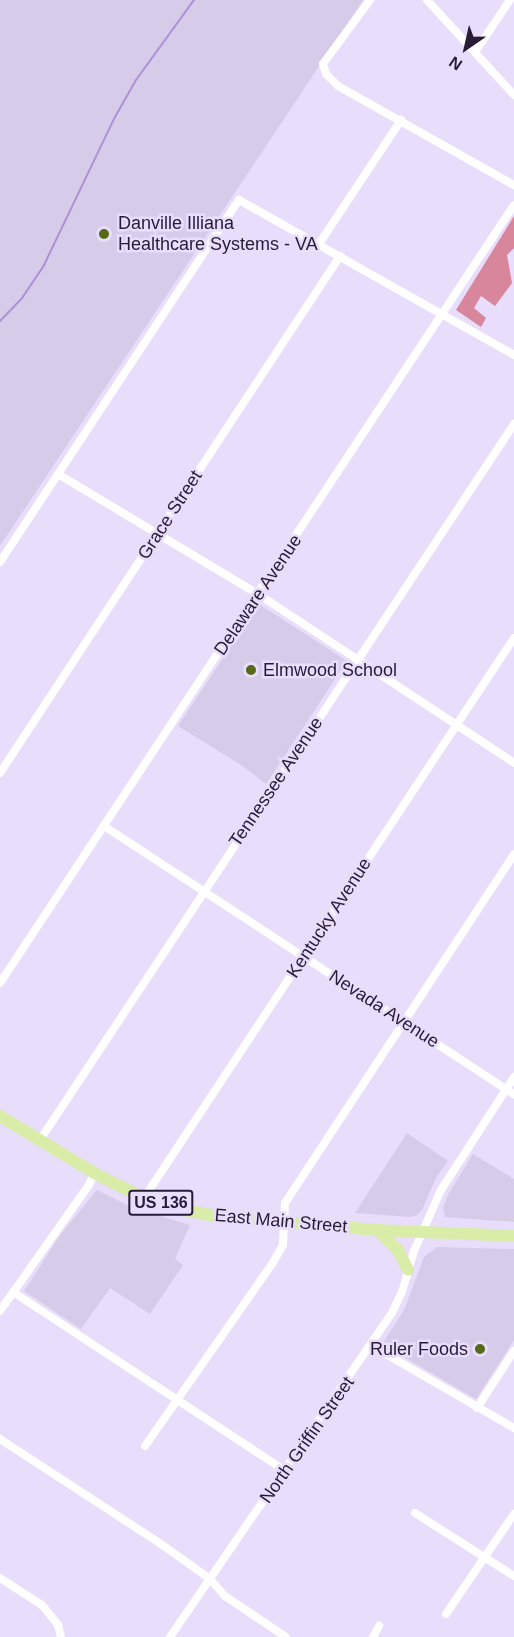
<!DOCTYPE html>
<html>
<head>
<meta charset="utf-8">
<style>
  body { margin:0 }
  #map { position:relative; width:514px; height:1637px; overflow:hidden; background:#e8ddfa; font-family:Helvetica,sans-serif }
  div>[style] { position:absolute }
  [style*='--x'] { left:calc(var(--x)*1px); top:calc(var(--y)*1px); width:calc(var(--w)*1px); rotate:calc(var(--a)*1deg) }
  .built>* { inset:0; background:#d7cbea }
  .forest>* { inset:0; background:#d7869b }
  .stream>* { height:2px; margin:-1px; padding:0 1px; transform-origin:1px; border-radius:1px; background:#ad91d5 }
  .street>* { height:8px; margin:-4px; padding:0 4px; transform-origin:4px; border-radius:4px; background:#fff }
  .primary>* { height:12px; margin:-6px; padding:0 6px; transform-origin:6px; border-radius:6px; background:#d9eda9 }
  .dots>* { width:16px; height:16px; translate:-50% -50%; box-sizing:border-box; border:3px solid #e8ddfa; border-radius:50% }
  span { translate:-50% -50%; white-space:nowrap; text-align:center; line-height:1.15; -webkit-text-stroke:5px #e8ddfa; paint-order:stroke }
  .shield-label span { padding:2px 4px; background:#e8ddfa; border:2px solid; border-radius:4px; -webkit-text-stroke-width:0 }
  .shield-label { font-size:16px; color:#271b36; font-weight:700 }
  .poi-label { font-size:18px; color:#271b36 }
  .left { translate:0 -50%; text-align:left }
  .right { translate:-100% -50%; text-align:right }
  .street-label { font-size:18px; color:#271b36 }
  .north { position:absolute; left:436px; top:18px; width:60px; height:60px; -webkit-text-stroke:4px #e8ddfa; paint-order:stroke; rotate:214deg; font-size:16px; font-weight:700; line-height:24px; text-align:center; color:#271b36 }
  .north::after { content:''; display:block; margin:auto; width:21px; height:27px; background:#271b36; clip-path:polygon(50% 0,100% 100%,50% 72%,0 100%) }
</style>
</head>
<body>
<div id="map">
  <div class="built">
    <i style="clip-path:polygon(0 0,363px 0,0 546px)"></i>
    <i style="clip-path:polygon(259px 604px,347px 661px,266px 784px,244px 767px,178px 726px)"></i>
    <i style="clip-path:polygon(407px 1133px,448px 1161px,436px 1178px,422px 1210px,417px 1215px,410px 1217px,355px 1213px)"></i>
    <i style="clip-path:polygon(473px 1154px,514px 1179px,514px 1222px,445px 1217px,443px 1208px,449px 1193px)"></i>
    <i style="clip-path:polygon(97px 1190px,131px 1207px,190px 1225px,175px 1259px,183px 1265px,150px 1314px,110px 1288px,81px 1329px,24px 1291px,61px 1234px)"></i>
    <i style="clip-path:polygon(437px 1247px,514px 1249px,514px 1340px,476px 1399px,385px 1346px,384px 1341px,404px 1310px,424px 1257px)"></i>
  </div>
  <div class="forest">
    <i style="clip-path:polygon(514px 216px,514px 248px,507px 255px,512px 283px,495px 306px,481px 296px,474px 308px,486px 318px,481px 327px,456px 310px)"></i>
  </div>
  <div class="stream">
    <i style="--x:0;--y:321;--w:32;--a:-46"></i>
    <i style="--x:22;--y:298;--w:40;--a:-56"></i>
    <i style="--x:44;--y:265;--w:164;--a:-64.4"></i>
    <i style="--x:115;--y:117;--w:43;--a:-60.4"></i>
    <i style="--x:136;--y:80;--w:99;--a:-54.1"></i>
  </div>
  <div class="street">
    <i style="--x:370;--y:0;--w:79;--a:126.3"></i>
    <i style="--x:323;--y:64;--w:10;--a:73"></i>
    <i style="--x:326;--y:74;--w:17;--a:45"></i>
    <i style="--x:338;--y:86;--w:202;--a:29.4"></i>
    <i style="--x:427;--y:0;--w:129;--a:47.5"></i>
    <i style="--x:475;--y:52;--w:63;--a:-56.1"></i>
    <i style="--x:319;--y:244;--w:149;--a:-56.5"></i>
    <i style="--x:58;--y:474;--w:233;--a:31"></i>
    <i style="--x:258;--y:594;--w:307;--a:33.4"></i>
    <i style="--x:0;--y:562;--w:434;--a:-56.6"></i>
    <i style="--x:239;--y:200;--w:316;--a:29.4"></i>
    <i style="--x:0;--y:773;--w:619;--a:-56.67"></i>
    <i style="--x:104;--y:826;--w:490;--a:33.2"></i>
    <i style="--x:0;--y:983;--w:932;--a:-56.55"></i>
    <i style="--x:40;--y:1140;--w:859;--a:-56.49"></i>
    <i style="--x:144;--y:1198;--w:671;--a:-56.55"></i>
    <i style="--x:13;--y:1292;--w:326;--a:33.3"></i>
    <i style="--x:0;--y:1311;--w:154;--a:-54.8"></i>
    <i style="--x:89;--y:1185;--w:13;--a:-67"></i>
    <i style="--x:372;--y:1346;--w:164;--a:30"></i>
    <i style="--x:477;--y:1408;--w:68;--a:-57"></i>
    <i style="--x:0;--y:1439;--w:192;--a:33.1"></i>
    <i style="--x:161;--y:1544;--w:60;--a:35.5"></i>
    <i style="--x:210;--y:1579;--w:23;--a:49"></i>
    <i style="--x:225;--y:1596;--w:73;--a:33.9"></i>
    <i style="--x:145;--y:1446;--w:222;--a:-55.1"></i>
    <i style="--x:272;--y:1264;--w:22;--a:-60"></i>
    <i style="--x:283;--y:1245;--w:42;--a:-87.3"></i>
    <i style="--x:285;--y:1203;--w:417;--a:-56.7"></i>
    <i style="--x:415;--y:1513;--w:117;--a:32.5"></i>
    <i style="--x:0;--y:1578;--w:50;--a:32.7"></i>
    <i style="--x:42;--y:1605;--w:26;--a:51"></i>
    <i style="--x:58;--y:1625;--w:12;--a:76"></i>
    <i style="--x:446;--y:1614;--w:121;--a:-55.8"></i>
    <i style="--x:170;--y:1637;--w:393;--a:-55.6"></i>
    <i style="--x:392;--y:1313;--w:23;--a:-65"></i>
    <i style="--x:402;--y:1292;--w:43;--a:-73.7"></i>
    <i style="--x:414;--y:1251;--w:67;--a:-66.1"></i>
    <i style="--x:441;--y:1190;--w:135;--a:-57.1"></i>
    <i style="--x:373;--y:1637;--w:13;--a:-61"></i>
  </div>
  <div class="primary">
    <i style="--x:0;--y:1116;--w:110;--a:31.2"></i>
    <i style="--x:94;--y:1173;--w:56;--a:26.6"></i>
    <i style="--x:144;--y:1198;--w:37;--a:17"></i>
    <i style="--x:179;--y:1209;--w:42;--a:11"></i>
    <i style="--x:220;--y:1217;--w:158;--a:4.7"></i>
    <i style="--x:377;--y:1230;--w:137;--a:2.5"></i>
    <i style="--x:377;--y:1230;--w:29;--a:44"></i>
    <i style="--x:398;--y:1250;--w:22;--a:63"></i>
  </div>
  <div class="dots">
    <i style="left:104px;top:234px;background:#556917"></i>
    <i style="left:251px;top:670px;background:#556917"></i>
    <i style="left:480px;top:1349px;background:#556917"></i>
  </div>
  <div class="shield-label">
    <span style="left:161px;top:1203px">US 136</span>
  </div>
  <div class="poi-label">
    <span class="left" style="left:118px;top:234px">Danville Illiana<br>Healthcare Systems - VA</span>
    <span class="left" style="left:263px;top:670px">Elmwood School</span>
    <span class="right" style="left:468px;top:1349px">Ruler Foods</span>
  </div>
  <div class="street-label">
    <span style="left:170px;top:515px;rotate:-57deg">Grace Street</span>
    <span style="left:258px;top:595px;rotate:-56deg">Delaware Avenue</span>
    <span style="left:276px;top:782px;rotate:-56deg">Tennessee Avenue</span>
    <span style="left:329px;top:918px;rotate:-57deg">Kentucky Avenue</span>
    <span style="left:384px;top:1009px;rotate:33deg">Nevada Avenue</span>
    <span style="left:281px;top:1221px;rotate:5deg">East Main Street</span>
    <span style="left:307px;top:1440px;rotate:-55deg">North Griffin Street</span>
  </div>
  <div class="north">N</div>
</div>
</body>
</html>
